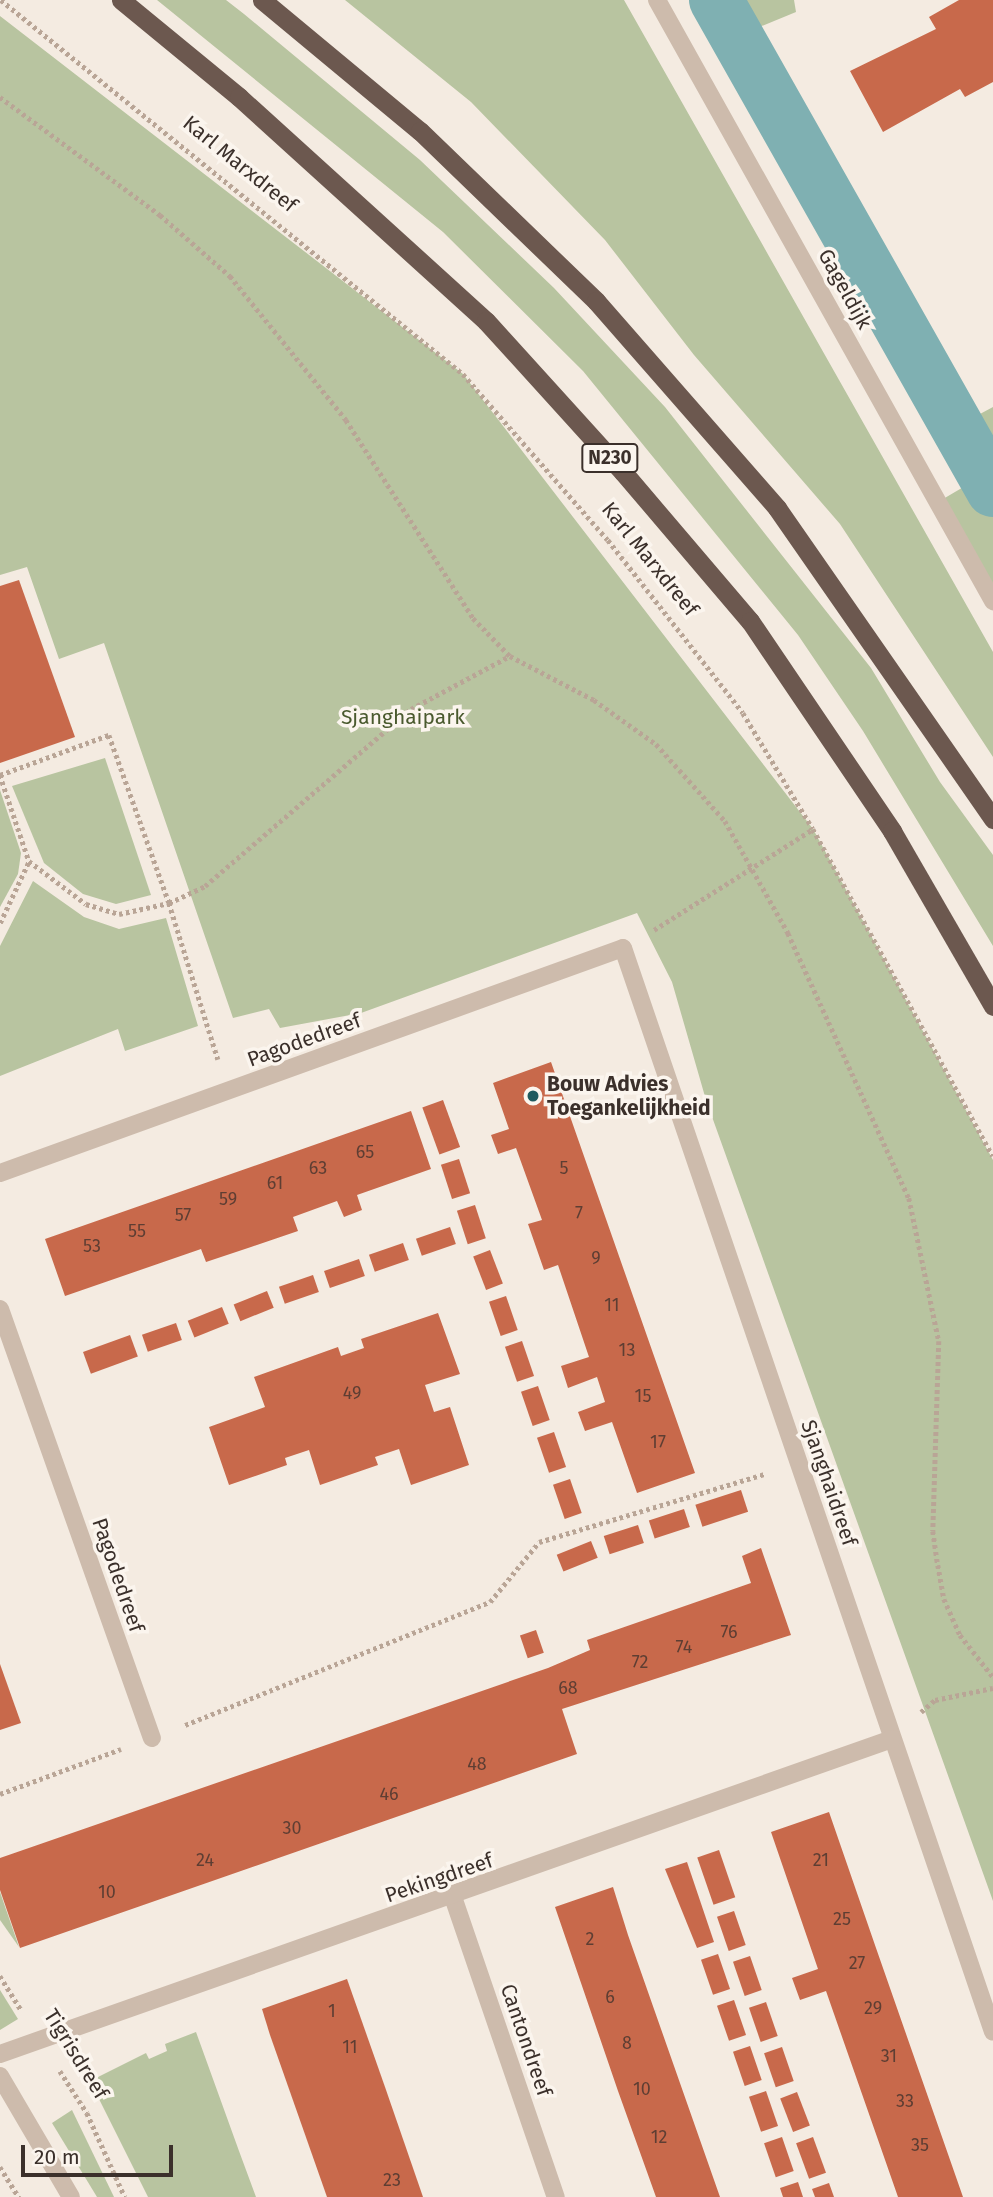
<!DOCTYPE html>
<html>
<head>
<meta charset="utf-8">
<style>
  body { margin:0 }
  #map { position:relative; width:993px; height:2197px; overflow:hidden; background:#f4ebe1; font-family:"Fira Sans",sans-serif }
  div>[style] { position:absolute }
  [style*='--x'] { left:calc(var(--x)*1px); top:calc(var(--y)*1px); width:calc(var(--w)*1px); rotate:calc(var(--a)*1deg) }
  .green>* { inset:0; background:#b8c4a0 }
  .canal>* { height:54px; margin:-27px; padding:0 27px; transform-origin:27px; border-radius:27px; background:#7fb0b2 }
  .building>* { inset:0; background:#c8694b; transform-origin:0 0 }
  .path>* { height:4.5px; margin-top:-2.25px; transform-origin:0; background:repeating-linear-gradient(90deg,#b9a596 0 3.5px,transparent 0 7px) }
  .minor>* { height:18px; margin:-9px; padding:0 9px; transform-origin:9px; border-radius:9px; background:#cdbbac }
  .trunk>* { height:19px; margin:-9.5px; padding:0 9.5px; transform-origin:9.5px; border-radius:9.5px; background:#6c584f }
  .dots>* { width:19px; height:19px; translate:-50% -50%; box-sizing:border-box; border:4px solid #fbf5ee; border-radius:50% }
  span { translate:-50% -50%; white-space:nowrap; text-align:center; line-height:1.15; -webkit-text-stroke:7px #fbf5ee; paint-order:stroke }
  .number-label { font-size:18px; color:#5e3e33 }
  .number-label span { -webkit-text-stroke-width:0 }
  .shield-label span { padding:2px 5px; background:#fbf5ee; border:2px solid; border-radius:5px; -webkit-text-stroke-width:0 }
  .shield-label { font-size:19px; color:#3b302b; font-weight:700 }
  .street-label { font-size:21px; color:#3b302b }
  .park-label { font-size:21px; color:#4a5a2e }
  .poi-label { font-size:21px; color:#3b302b; font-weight:700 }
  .left { translate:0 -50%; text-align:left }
  .scale { position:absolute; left:21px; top:2145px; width:152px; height:32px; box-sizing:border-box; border:4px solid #3b302b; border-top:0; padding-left:9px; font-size:21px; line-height:24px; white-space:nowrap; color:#3b302b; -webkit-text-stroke:5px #fbf5ee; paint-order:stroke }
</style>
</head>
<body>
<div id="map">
  <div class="green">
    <i style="clip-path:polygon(157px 0,226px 0,244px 14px,420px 160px,554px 288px,665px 407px,871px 668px,940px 782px,993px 855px,993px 946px,863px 731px,798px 635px,583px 371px,443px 232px)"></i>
    <i style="clip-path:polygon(345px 0,624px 0,993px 652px,993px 757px,840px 524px,694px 355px,605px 240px,471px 102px)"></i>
    <i style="clip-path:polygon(701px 0,794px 0,796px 12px,725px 41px)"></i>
    <i style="clip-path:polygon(0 16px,463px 374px,813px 829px,993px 1160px,993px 1901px,706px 1100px,672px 982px,637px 913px,361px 1013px,280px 1028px,269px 1009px,233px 1018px,104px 643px,59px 659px,27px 567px,0 575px)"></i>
    <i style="clip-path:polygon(993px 407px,993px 601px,938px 502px,977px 479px,950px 430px)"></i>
    <i style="clip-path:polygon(105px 758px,151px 895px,116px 904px,83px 894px,44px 863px,12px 786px)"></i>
    <i style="clip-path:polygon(0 790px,21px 853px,18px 874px,0 907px)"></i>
    <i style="clip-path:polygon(33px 881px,84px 917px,119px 929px,166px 918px,198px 1026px,125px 1051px,118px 1029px,0 1076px,0 946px)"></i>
    <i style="clip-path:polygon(0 1892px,19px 1947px,0 1920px)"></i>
    <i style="clip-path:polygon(0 1990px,18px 2019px,0 2030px)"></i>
    <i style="clip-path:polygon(196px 2032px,239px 2151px,256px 2197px,148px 2197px,90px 2081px,146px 2053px,149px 2059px,167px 2051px,165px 2044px)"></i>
    <i style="clip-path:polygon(72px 2110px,114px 2197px,97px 2197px,52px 2123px)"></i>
  </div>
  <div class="canal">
    <i style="--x:716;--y:0;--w:563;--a:60.52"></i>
  </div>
  <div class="building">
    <i style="clip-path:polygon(959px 0,993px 0,993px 82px,965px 97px,960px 89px,883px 132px,850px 71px,936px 29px,929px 17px)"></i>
    <i style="clip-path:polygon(19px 580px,75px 737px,0 763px,0 586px)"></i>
    <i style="clip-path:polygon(551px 1062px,695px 1473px,637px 1493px,612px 1422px,585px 1431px,578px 1412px,605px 1402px,597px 1377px,568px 1388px,561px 1366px,589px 1357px,558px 1265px,544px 1270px,528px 1224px,542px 1220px,516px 1148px,498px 1154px,491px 1135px,509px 1129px,493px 1083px)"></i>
    <i style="left:443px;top:1100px;width:50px;height:22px;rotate:70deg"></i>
    <i style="clip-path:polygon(411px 1111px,431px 1169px,357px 1195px,362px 1210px,344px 1217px,337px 1201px,293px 1217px,298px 1231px,251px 1247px,206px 1262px,201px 1249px,65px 1296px,45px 1239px)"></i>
    <i style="left:459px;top:1159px;width:36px;height:19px;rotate:72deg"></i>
    <i style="left:475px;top:1205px;width:35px;height:19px;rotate:72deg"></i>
    <i style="left:450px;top:1227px;width:18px;height:36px;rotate:71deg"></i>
    <i style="left:403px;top:1243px;width:18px;height:36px;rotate:71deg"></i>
    <i style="left:490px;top:1250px;width:36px;height:18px;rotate:69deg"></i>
    <i style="left:359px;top:1259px;width:18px;height:37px;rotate:71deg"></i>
    <i style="left:313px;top:1275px;width:18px;height:36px;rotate:71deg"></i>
    <i style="left:267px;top:1291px;width:18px;height:36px;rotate:68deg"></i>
    <i style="left:506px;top:1296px;width:36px;height:18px;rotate:71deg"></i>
    <i style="left:222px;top:1307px;width:18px;height:37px;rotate:68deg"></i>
    <i style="clip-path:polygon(438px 1313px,460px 1374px,425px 1385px,434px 1412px,450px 1407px,469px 1465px,411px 1485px,399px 1449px,375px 1457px,378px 1465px,320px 1485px,309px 1450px,285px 1458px,287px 1465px,229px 1485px,209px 1427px,265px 1407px,254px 1377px,338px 1347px,341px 1356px,364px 1348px,361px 1339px)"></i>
    <i style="left:176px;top:1323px;width:18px;height:36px;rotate:71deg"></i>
    <i style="left:130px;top:1335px;width:23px;height:50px;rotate:70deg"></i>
    <i style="left:522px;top:1341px;width:37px;height:18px;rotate:71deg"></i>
    <i style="left:538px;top:1386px;width:36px;height:18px;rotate:71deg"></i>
    <i style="left:554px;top:1432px;width:37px;height:18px;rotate:71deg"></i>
    <i style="left:570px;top:1479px;width:36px;height:18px;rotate:71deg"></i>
    <i style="left:741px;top:1490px;width:23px;height:48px;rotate:72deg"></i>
    <i style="left:684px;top:1509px;width:19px;height:37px;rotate:72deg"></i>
    <i style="left:638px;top:1525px;width:19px;height:36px;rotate:72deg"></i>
    <i style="left:591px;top:1541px;width:18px;height:37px;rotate:68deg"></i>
    <i style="clip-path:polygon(761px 1548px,791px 1635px,562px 1709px,577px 1754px,20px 1948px,0 1890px,0 1858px,548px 1668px,590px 1650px,587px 1640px,751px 1583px,742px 1556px)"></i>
    <i style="left:536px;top:1630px;width:24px;height:17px;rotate:71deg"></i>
    <i style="clip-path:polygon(0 1664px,21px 1723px,0 1730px)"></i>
    <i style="clip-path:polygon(829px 1812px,876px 1948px,963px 2197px,898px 2197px,826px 1991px,800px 2000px,792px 1978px,818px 1969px,771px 1832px)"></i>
    <i style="left:719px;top:1850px;width:50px;height:23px;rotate:71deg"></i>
    <i style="clip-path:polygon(687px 1862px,714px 1942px,697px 1948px,665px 1869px)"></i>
    <i style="clip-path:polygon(613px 1887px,628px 1935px,720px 2197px,656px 2197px,618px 2091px,555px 1907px)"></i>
    <i style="left:734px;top:1911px;width:36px;height:18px;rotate:71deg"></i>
    <i style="left:718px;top:1954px;width:37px;height:18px;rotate:71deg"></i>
    <i style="left:750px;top:1956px;width:36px;height:18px;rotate:71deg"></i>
    <i style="clip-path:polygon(347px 1979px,385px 2087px,423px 2197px,327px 2197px,270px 2035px,262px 2009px)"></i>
    <i style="left:734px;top:2000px;width:37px;height:18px;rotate:71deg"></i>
    <i style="left:766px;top:2002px;width:36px;height:18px;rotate:71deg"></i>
    <i style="left:750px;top:2046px;width:36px;height:18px;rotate:71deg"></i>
    <i style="left:782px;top:2047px;width:36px;height:19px;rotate:71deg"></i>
    <i style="left:766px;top:2091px;width:37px;height:18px;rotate:71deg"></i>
    <i style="left:797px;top:2092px;width:36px;height:18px;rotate:69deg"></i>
    <i style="left:782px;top:2137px;width:36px;height:19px;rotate:71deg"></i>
    <i style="left:813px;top:2137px;width:38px;height:18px;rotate:70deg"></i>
    <i style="clip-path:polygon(798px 2182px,803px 2197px,783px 2197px,780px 2188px)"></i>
    <i style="clip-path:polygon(829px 2183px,834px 2197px,815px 2197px,812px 2189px)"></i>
  </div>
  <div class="path">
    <i style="--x:1;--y:0;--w:594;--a:38.99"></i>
    <i style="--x:463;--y:374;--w:220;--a:48.9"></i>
    <i style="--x:608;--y:540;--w:219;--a:52"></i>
    <i style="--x:743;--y:713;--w:135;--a:58.9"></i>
    <i style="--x:813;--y:829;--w:373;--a:61.2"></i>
    <i style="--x:0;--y:97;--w:199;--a:36.4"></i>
    <i style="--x:160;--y:215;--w:93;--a:41.1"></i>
    <i style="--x:230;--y:276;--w:185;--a:51.1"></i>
    <i style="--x:346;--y:420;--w:235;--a:57.3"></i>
    <i style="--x:473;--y:618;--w:53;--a:45.8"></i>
    <i style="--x:510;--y:656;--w:95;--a:27.6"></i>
    <i style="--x:594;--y:700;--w:76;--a:35.4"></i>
    <i style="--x:656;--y:744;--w:103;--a:48.1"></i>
    <i style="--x:725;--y:821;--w:129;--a:60.6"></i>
    <i style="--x:788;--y:933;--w:291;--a:65.5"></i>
    <i style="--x:909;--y:1198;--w:146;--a:78.2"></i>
    <i style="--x:939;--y:1341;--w:190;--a:91.8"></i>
    <i style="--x:933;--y:1531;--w:34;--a:82"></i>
    <i style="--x:938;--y:1565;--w:35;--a:80"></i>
    <i style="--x:944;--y:1599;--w:39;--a:66"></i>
    <i style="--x:960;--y:1635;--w:53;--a:51.8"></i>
    <i style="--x:0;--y:775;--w:116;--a:-20.2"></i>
    <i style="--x:109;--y:735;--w:178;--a:70.3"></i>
    <i style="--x:169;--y:903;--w:40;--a:-25"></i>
    <i style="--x:205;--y:886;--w:272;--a:-40.7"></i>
    <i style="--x:411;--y:709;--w:112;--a:-28.2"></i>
    <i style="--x:0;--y:775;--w:91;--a:71.4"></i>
    <i style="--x:29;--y:861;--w:71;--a:37"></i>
    <i style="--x:86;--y:904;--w:34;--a:17"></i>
    <i style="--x:119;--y:914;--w:51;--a:-12.4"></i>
    <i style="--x:169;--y:903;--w:164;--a:72.6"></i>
    <i style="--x:0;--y:923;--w:68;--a:-64.9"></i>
    <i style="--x:654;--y:930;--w:188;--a:-32.4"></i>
    <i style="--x:921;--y:1712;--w:18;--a:-41"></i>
    <i style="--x:935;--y:1700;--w:59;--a:-11.7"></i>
    <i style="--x:185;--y:1725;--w:329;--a:-22"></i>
    <i style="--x:490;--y:1602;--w:77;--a:-50.8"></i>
    <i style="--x:539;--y:1542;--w:235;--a:-16.8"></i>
    <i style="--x:0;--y:1794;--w:129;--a:-20.4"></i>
    <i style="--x:0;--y:1976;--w:40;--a:58"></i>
    <i style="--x:60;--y:2071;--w:50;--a:57.3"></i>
    <i style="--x:87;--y:2113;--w:92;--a:65.7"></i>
    <i style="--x:0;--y:2167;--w:36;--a:58"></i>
  </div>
  <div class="minor">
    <i style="--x:657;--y:0;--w:689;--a:60.79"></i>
    <i style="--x:0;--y:1173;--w:662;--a:-19.86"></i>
    <i style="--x:623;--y:948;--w:1145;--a:71.15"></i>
    <i style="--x:0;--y:1309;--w:455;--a:70.5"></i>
    <i style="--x:453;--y:1897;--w:317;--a:71.1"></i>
    <i style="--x:0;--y:2054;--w:946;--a:-19.45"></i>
    <i style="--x:0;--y:2076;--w:140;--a:59.6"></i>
  </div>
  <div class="trunk">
    <i style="--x:121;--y:0;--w:153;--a:39.4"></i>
    <i style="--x:239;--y:97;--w:333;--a:42.2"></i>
    <i style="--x:486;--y:321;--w:204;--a:47.8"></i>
    <i style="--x:623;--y:472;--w:196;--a:49.6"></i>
    <i style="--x:750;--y:621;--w:254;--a:55.9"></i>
    <i style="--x:892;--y:831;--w:202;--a:60"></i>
    <i style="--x:262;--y:0;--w:205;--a:39.7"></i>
    <i style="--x:420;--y:131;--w:245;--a:44"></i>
    <i style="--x:596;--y:301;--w:275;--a:48.8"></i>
    <i style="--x:777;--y:508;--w:379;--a:55.2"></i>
  </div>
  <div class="dots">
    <i style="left:533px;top:1096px;background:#1f5a5e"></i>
  </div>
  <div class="number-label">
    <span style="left:365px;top:1152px">65</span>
    <span style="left:318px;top:1168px">63</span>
    <span style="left:564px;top:1168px">5</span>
    <span style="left:275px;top:1183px">61</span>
    <span style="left:228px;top:1199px">59</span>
    <span style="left:579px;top:1213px">7</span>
    <span style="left:183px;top:1215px">57</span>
    <span style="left:137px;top:1231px">55</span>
    <span style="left:92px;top:1246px">53</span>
    <span style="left:596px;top:1258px">9</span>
    <span style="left:612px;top:1305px">11</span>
    <span style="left:627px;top:1350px">13</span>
    <span style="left:352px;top:1393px">49</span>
    <span style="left:643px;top:1396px">15</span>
    <span style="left:658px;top:1442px">17</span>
    <span style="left:729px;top:1632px">76</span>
    <span style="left:684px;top:1647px">74</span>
    <span style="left:640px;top:1662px">72</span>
    <span style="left:568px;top:1688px">68</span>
    <span style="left:477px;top:1764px">48</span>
    <span style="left:389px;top:1794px">46</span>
    <span style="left:292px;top:1828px">30</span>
    <span style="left:205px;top:1860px">24</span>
    <span style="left:821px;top:1860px">21</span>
    <span style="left:107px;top:1892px">10</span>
    <span style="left:842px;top:1919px">25</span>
    <span style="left:590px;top:1939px">2</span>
    <span style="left:857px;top:1963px">27</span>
    <span style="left:610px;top:1997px">6</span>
    <span style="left:873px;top:2008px">29</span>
    <span style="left:332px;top:2011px">1</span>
    <span style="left:627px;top:2043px">8</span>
    <span style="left:350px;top:2047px">11</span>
    <span style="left:889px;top:2056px">31</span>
    <span style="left:642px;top:2089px">10</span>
    <span style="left:905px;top:2101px">33</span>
    <span style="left:659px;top:2137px">12</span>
    <span style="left:920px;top:2145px">35</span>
    <span style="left:392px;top:2180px">23</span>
  </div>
  <div class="shield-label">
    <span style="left:610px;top:458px">N230</span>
  </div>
  <div class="street-label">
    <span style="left:240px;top:164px;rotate:39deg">Karl Marxdreef</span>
    <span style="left:845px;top:289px;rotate:61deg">Gageldijk</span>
    <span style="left:650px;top:559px;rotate:51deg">Karl Marxdreef</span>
    <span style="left:304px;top:1040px;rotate:-20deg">Pagodedreef</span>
    <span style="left:829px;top:1483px;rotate:71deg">Sjanghaidreef</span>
    <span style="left:118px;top:1575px;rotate:71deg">Pagodedreef</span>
    <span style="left:439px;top:1878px;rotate:-19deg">Pekingdreef</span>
    <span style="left:526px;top:2040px;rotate:71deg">Cantondreef</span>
    <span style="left:76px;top:2054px;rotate:58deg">Tigrisdreef</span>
  </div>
  <div class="park-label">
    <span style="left:403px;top:717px">Sjanghaipark</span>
  </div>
  <div class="poi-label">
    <span class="left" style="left:547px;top:1096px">Bouw Advies<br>Toegankelijkheid</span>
  </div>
  <div class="scale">20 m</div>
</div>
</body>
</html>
